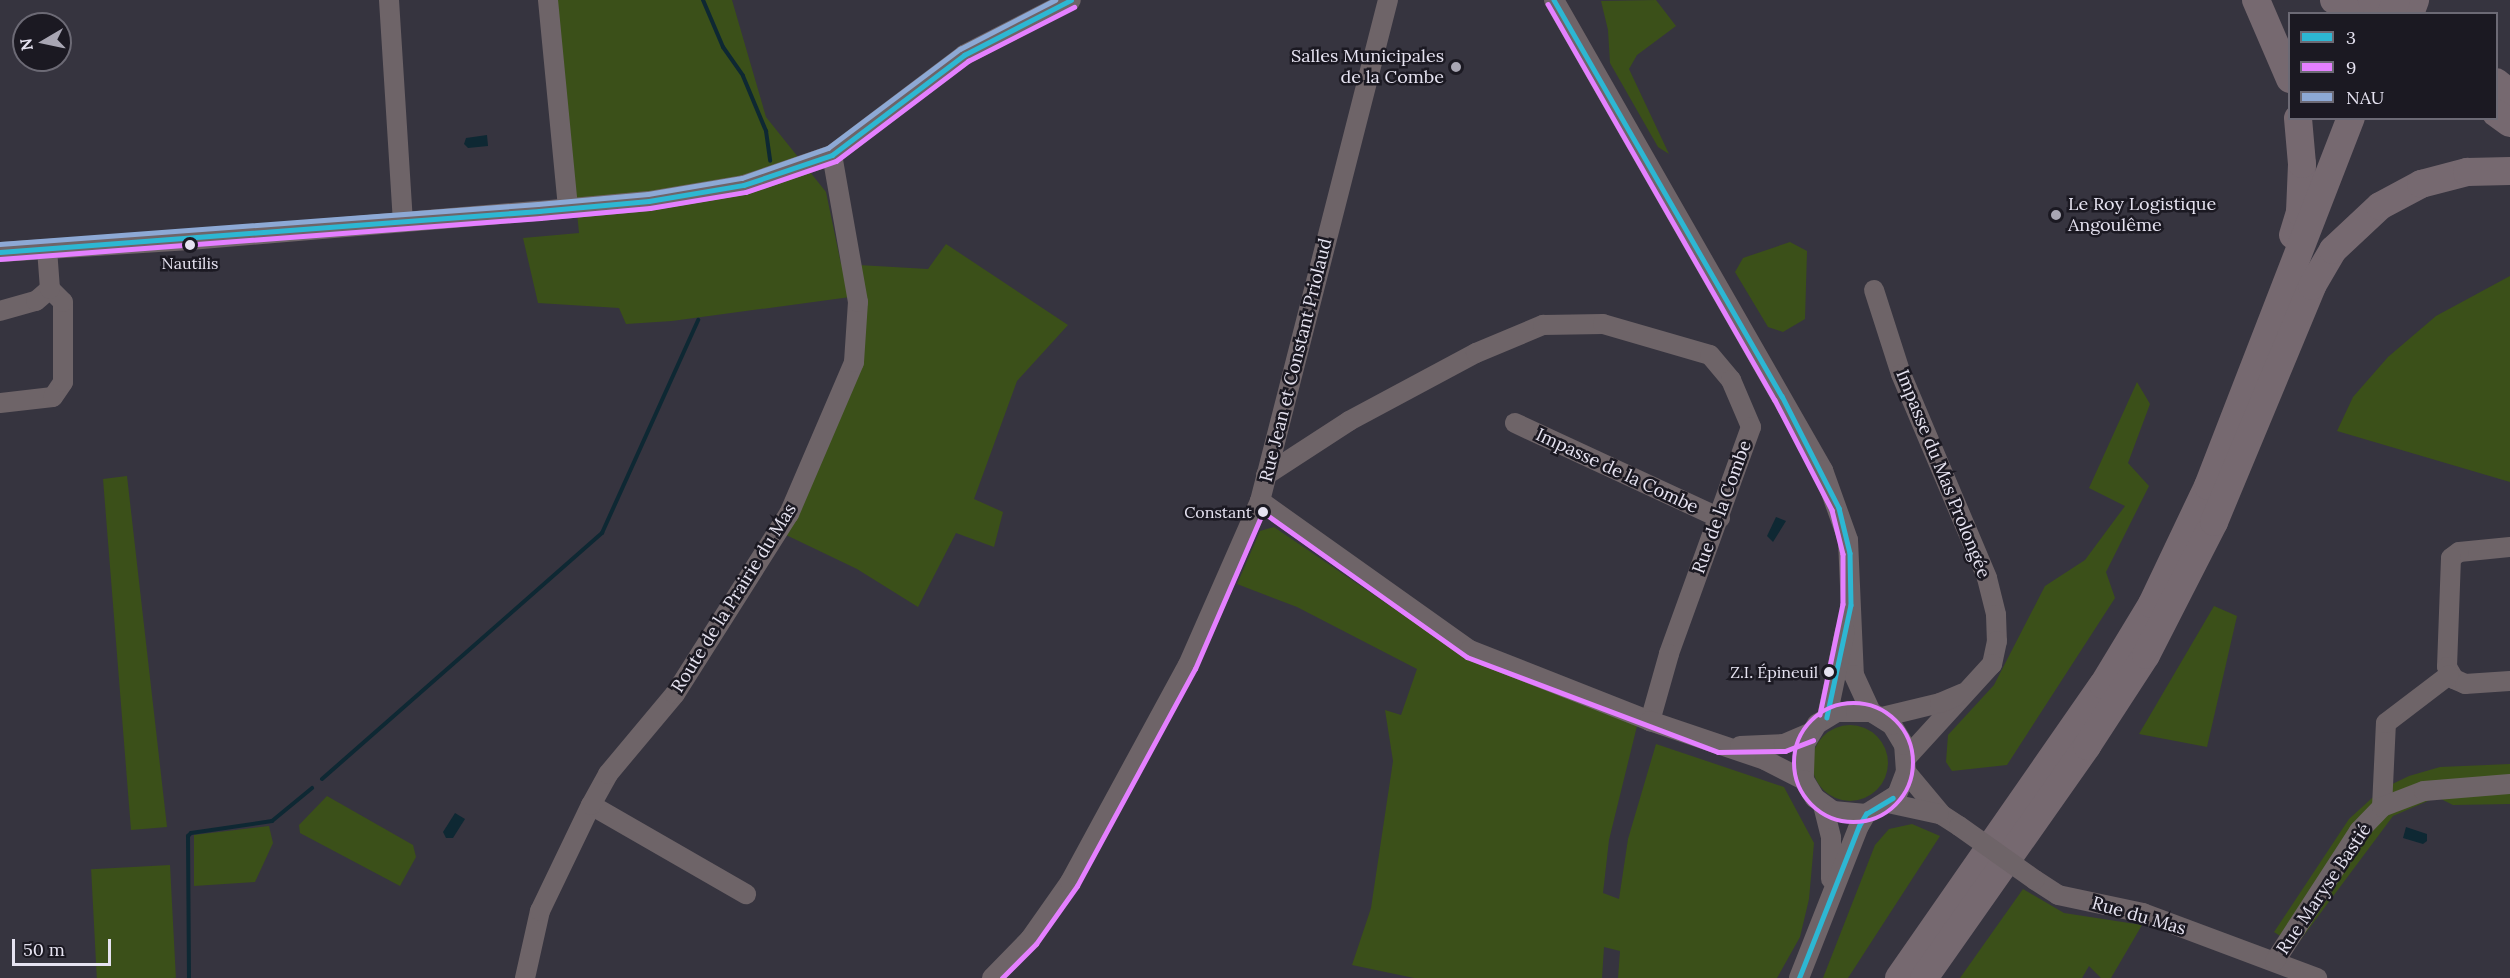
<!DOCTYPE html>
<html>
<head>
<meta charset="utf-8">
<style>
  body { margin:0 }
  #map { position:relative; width:2510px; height:978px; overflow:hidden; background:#36343f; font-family:Lora,serif }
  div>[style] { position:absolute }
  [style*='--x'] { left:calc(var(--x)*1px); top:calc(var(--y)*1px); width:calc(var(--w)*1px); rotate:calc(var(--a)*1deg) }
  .green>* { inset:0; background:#3b5019; transform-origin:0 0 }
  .round { border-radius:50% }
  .water>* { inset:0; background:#0e2833 }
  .stream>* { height:4px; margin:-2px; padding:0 2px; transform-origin:2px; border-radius:2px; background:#0e2833 }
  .minor>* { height:20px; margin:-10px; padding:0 10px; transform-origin:10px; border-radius:10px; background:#6e6468 }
  .highway>* { height:28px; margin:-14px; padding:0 14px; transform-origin:14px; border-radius:14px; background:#766970 }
  .minor-bridge>* { height:20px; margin:-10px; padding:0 10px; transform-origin:10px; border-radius:10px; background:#6e6468 }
  .highway-bridge>* { height:28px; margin:-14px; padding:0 14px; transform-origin:14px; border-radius:14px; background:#766970 }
  .bus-1>* { height:4.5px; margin:-2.25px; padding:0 2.25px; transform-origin:2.25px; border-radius:2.25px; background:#2db7d3 }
  .bus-2>* { height:4.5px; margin:-2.25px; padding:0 2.25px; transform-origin:2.25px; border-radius:2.25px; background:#e480ff }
  .bus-2>.ring { margin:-2.25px; padding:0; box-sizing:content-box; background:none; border:4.5px solid #e480ff; border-radius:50% }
  .bus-3>* { height:4.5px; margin:-2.25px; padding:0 2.25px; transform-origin:2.25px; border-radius:2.25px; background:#8da9d5 }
  .dots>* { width:16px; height:16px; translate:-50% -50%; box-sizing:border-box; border:3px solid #1b1922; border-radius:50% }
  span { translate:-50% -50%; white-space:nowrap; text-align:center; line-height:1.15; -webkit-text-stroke:5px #1b1922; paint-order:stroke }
  .bus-label { font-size:16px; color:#e6e3f1 }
  .right { translate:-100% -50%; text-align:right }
  .poi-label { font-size:18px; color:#e6e3f1 }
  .left { translate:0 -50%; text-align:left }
  .street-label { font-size:18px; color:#e6e3f1 }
  .legend { position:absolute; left:2288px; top:12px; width:210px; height:108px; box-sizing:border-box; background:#1b1922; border:2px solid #6c6a75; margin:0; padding:8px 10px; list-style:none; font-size:18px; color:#e6e3f1 }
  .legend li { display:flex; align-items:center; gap:12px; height:30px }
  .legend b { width:30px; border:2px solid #6c6a75 }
  .north { position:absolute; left:12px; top:12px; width:60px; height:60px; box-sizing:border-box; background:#1b1922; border:2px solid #6c6a75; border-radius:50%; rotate:261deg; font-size:16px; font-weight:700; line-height:24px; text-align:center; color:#e6e3f1 }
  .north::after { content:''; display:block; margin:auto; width:21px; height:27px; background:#a8a6b3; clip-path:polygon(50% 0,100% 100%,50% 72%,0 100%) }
  .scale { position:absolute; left:12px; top:939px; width:99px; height:27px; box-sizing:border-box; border:3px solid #e6e3f1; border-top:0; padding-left:8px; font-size:18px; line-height:21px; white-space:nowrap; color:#e6e3f1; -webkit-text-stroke:4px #1b1922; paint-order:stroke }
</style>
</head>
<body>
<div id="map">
  <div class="green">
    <i style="clip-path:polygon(556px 0,732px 0,766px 117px,826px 192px,841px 264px,928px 269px,946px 244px,1068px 325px,1017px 381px,974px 499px,1003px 512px,994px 547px,956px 533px,918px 607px,857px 569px,784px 534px,859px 370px,865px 295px,672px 321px,626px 324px,619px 308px,538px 303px,523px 238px,579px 233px)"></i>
    <i style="clip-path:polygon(1656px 0,1676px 26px,1637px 55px,1629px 69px,1669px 154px,1658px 147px,1610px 63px,1608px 30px,1601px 1px)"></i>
    <i style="clip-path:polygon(1790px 242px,1807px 251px,1805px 319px,1783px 332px,1768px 327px,1735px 272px,1743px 258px)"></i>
    <i style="clip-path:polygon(2510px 276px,2510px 482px,2337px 431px,2353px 397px,2388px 357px,2436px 316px)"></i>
    <i style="clip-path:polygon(2137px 382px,2150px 404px,2128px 463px,2149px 486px,2106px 572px,2115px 598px,2007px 765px,1952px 771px,1946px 762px,1948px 735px,1994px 685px,2045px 586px,2085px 560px,2125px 506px,2089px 488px)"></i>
    <i style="clip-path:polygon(127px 476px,167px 827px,131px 830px,103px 479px)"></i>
    <i style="clip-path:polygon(1274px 527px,1468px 659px,1637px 726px,1609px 840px,1603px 893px,1619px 899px,1628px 839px,1656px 744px,1784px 787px,1814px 843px,1809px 899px,1800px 937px,1777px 978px,1618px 978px,1620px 951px,1604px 947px,1602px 978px,1414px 978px,1352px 965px,1371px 908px,1393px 761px,1385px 710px,1401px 715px,1417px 669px,1297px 607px,1237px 584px,1260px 531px)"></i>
    <i style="clip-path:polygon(2214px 606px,2237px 616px,2207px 747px,2139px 734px)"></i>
    <i class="round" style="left:1812px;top:725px;width:76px;height:76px"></i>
    <i style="clip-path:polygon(2510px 764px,2510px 804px,2453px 805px,2437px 797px,2393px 816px,2296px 946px,2274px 932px,2349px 819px,2382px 789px,2409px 776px,2440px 767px)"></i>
    <i style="clip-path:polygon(327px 796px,413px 845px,416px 857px,400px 886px,300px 833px,299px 825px)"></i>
    <i style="clip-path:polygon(1912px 824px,1940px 836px,1848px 978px,1823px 978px,1875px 845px,1889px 829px)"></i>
    <i style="clip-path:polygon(269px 826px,273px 843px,255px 882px,194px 886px,194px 835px)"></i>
    <i style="left:170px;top:865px;width:113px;height:79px;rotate:87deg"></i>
    <i style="clip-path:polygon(2023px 889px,2064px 913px,2142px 925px,2111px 978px,2101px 978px,2089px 966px,2082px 978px,1960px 978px)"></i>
  </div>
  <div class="water">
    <i style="clip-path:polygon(487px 135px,488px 146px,468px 148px,464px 144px,466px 138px)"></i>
    <i style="clip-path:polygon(1776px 517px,1786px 521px,1773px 542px,1767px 536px)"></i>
    <i style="clip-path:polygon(455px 813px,465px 819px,453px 838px,446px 838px,443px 832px)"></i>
    <i style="clip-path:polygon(2406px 827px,2427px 834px,2427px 841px,2423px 844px,2403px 838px)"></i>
  </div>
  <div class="stream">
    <i style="--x:703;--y:0;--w:51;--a:66.9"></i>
    <i style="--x:723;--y:47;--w:35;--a:55"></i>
    <i style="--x:743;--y:76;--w:60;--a:67.3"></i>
    <i style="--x:766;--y:131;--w:30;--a:82"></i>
    <i style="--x:322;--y:779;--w:373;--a:-41.3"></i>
    <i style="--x:602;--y:533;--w:234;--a:-65.7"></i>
    <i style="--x:189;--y:978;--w:142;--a:-90.4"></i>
    <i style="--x:188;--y:836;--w:4;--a:-45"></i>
    <i style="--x:191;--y:833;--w:82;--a:-8.4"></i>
    <i style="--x:272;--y:821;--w:52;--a:-39.5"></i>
  </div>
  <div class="minor">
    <i style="--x:389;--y:0;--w:221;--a:86.4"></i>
    <i style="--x:548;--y:0;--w:209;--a:84.5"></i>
    <i style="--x:1554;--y:0;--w:542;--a:60.22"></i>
    <i style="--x:1823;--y:470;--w:74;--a:70.3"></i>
    <i style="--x:1848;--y:540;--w:135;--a:87.5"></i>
    <i style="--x:1854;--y:675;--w:41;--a:65.3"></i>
    <i style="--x:0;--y:252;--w:190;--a:-3.6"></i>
    <i style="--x:190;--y:240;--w:350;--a:-4.8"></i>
    <i style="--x:539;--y:211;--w:110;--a:-5.2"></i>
    <i style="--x:649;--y:201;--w:96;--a:-9.6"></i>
    <i style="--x:744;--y:185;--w:93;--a:-18.8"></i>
    <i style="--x:832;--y:155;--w:166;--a:-37.1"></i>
    <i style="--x:964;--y:55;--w:120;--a:-27.2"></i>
    <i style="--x:1874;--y:290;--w:88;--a:72.2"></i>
    <i style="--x:1901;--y:374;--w:221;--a:67.1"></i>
    <i style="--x:1987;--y:578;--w:38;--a:76"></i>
    <i style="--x:1996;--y:615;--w:26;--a:88"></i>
    <i style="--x:1997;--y:641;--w:24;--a:102"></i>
    <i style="--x:1992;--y:664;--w:126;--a:132.4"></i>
    <i style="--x:0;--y:311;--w:37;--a:-16"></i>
    <i style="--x:36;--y:301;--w:18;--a:-41"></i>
    <i style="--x:0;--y:403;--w:53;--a:-6.5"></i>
    <i style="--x:53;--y:397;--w:18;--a:-56"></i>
    <i style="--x:63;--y:382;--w:80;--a:-90"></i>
    <i style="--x:63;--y:302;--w:18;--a:-135"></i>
    <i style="--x:50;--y:289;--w:40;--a:-94.3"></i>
    <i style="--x:1515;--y:423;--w:226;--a:24.9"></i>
    <i style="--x:1266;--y:475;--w:99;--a:-33"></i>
    <i style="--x:1349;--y:421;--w:144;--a:-28.2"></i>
    <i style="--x:1476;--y:353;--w:73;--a:-22.7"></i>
    <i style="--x:1543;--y:325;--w:60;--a:-1"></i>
    <i style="--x:1603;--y:324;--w:111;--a:16.2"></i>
    <i style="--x:1710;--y:355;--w:33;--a:50"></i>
    <i style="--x:1731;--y:380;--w:51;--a:66.9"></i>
    <i style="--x:1751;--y:427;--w:241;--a:109.9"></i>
    <i style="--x:1669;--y:654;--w:70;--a:105.8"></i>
    <i style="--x:1260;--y:501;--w:257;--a:35.4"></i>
    <i style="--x:1470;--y:650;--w:193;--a:21.5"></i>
    <i style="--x:1650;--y:721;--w:121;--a:18.7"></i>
    <i style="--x:1765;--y:760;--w:44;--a:27.1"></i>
    <i style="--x:2510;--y:547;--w:51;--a:174.4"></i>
    <i style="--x:2459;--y:552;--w:10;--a:143"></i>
    <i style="--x:2451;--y:558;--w:109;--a:92.1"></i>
    <i style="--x:2447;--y:667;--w:14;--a:60"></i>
    <i style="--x:2454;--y:679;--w:12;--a:24"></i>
    <i style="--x:2465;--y:684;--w:45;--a:-3.8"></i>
    <i style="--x:1827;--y:717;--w:88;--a:-78.2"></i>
    <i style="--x:1882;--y:717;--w:60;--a:-13.6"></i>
    <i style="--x:1940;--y:703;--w:25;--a:-23"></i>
    <i style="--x:1740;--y:746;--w:44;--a:-2.6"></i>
    <i style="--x:1784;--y:744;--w:28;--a:-23"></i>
    <i style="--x:1906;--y:772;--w:56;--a:50.1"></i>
    <i style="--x:1942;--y:815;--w:20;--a:33"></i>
    <i style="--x:1888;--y:803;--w:52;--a:12.2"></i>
    <i style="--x:591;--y:805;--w:179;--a:29.9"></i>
    <i style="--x:1823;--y:805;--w:34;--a:76"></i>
    <i style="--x:1831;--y:838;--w:41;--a:90"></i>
    <i style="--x:2382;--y:807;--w:84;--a:-87.3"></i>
    <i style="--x:2386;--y:723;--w:79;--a:-37.3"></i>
    <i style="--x:2035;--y:880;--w:27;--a:33"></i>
    <i style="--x:2058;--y:895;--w:87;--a:12"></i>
    <i style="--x:2143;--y:913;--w:186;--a:20.5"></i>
    <i style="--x:2275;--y:961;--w:155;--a:-57.1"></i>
    <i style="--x:2359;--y:831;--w:33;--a:-46"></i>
    <i style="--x:2382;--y:807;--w:45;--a:-20.9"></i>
    <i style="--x:2424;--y:791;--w:86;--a:-4.7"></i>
    <i style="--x:525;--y:978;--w:69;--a:-77.4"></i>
    <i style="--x:540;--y:911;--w:118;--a:-64.3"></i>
    <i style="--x:591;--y:805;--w:35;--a:-61"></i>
    <i style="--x:608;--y:774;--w:104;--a:-50.1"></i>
    <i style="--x:675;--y:694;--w:213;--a:-57.7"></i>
    <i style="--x:789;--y:514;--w:165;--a:-66.8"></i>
    <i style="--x:854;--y:362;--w:60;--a:-86.2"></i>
    <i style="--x:858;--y:302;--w:149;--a:-100"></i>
    <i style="--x:992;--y:978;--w:54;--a:-45.7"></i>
    <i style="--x:1030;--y:939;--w:70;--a:-54.9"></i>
    <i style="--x:1070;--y:882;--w:247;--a:-61.5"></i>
    <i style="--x:1188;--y:665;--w:179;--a:-66.3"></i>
    <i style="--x:1260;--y:501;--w:517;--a:-75.67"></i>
    <i style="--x:1799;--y:978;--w:163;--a:-68.5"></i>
    <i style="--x:1859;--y:826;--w:14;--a:-60"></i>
    <i style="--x:1866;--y:814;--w:36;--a:-32"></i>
    <i style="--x:1897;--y:795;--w:25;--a:-69"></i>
    <i style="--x:1906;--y:772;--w:27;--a:-94"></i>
    <i style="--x:1904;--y:745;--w:23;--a:-121"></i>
    <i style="--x:1892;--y:725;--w:25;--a:-148"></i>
    <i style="--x:1871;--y:712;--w:34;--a:180"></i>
    <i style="--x:1837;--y:712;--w:23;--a:149"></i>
    <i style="--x:1817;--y:724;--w:23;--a:121"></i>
    <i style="--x:1805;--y:744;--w:36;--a:92"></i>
    <i style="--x:1804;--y:780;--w:21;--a:59"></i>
    <i style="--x:1815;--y:798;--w:22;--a:36"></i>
    <i style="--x:1833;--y:811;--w:33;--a:5"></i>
  </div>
  <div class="highway">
    <i style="--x:2256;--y:0;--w:86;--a:66.7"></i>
    <i style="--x:2334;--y:0;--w:24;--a:36"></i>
    <i style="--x:2372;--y:0;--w:24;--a:35"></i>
    <i style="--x:2410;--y:14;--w:15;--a:-70"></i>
    <i style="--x:2496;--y:82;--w:18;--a:38"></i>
    <i style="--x:2496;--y:113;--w:17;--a:36"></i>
    <i style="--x:2293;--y:235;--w:24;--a:-73"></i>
    <i style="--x:2300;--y:212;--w:48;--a:-87.6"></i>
    <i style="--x:2302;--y:164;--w:46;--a:-95"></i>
    <i style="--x:1899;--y:978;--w:357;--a:-55.2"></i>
    <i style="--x:2103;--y:685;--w:95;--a:-58.8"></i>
    <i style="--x:2152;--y:604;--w:131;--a:-64.6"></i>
    <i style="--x:2208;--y:486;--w:395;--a:-68.8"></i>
    <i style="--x:1924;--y:978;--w:284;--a:-54.9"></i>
    <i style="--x:2087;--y:746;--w:108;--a:-57"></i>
    <i style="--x:2146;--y:655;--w:149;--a:-62.9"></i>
    <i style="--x:2214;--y:522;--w:256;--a:-67.4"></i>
    <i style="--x:2312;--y:286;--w:42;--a:-59.7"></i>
    <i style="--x:2333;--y:250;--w:64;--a:-43.1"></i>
    <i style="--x:2380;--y:206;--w:47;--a:-28.2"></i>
    <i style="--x:2421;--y:184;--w:48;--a:-14.6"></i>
    <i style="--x:2467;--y:172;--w:43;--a:-1.3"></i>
  </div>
  <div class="minor-bridge">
    <i style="--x:1959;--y:826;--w:93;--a:35.4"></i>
  </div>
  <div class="highway-bridge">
    <i style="--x:2391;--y:14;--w:15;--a:-70"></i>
  </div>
  <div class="bus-1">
    <i style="--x:1554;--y:0;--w:457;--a:60.1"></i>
    <i style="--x:1782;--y:396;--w:126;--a:63"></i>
    <i style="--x:1839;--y:508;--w:46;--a:76.3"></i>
    <i style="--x:1850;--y:553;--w:52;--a:88.9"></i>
    <i style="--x:1851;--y:605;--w:115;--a:102.1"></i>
    <i style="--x:0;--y:252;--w:541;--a:-4.35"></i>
    <i style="--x:539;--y:211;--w:110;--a:-5.2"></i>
    <i style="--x:649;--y:201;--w:96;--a:-9.6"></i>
    <i style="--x:744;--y:185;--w:93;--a:-18.8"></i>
    <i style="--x:832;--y:155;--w:166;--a:-37.1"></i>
    <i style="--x:964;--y:55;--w:120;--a:-27.2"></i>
    <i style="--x:1799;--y:978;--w:163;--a:-68.5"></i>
    <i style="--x:1859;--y:826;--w:14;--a:-60"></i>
    <i style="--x:1866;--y:814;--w:31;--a:-31"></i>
  </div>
  <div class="bus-2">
    <i style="--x:1548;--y:4;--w:456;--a:60.2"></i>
    <i style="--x:1775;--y:400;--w:124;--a:62.6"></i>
    <i style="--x:1832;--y:510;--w:45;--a:76"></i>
    <i style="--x:1843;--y:554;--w:50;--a:90"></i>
    <i style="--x:1843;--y:604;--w:113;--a:101.7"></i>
    <i style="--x:0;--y:259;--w:542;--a:-4.34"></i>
    <i style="--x:540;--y:218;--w:110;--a:-5.2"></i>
    <i style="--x:650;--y:208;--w:97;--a:-9.5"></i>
    <i style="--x:746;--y:192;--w:95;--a:-19"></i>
    <i style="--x:836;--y:161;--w:166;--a:-37.1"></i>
    <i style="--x:968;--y:61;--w:119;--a:-27"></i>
    <i class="ring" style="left:1794px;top:703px;width:115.5px;height:115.5px"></i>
    <i style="--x:1002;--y:978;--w:48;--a:-45"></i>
    <i style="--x:1036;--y:944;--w:71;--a:-54.7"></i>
    <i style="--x:1077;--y:886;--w:247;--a:-61.5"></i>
    <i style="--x:1195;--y:669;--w:171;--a:-66.6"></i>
    <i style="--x:1263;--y:512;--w:250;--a:35.4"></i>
    <i style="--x:1467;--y:657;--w:268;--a:20.7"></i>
    <i style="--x:1718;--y:752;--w:67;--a:-0.9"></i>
    <i style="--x:1785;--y:751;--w:30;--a:-21"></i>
  </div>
  <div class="bus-3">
    <i style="--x:0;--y:244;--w:539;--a:-4.25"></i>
    <i style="--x:538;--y:204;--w:110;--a:-5.2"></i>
    <i style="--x:648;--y:194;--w:95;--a:-9.7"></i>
    <i style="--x:742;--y:178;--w:91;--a:-19.2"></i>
    <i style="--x:828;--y:148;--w:165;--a:-36.9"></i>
    <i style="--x:960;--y:49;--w:107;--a:-27.3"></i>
  </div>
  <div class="dots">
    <i style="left:1456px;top:67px;background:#a8a6b3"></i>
    <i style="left:2056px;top:215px;background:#a8a6b3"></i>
    <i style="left:190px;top:245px;background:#e6e3f1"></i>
    <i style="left:1263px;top:512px;background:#e6e3f1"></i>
    <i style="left:1829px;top:672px;background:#e6e3f1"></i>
  </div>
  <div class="bus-label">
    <span style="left:190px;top:263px">Nautilis</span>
    <span class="right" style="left:1252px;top:512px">Constant</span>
    <span class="right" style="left:1818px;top:672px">Z.I. Épineuil</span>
  </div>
  <div class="poi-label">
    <span class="right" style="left:1444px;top:67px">Salles Municipales<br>de la Combe</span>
    <span class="left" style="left:2068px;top:215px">Le Roy Logistique<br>Angoulême</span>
  </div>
  <div class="street-label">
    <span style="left:1296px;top:360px;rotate:-76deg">Rue Jean et Constant Priolaud</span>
    <span style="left:1617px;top:471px;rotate:25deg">Impasse de la Combe</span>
    <span style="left:1943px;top:474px;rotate:68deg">Impasse du Mas Prolongée</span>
    <span style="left:1722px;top:507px;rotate:-70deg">Rue de la Combe</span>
    <span style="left:734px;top:598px;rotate:-58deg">Route de la Prairie du Mas</span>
    <span style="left:2324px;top:889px;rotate:-56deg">Rue Maryse Bastié</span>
    <span style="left:2139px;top:916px;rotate:16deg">Rue du Mas</span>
  </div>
  <ul class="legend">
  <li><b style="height:8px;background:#2db7d3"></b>3</li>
  <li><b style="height:8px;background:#e480ff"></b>9</li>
  <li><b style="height:8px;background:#8da9d5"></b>NAU</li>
  </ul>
  <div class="north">N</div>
  <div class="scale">50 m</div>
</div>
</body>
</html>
